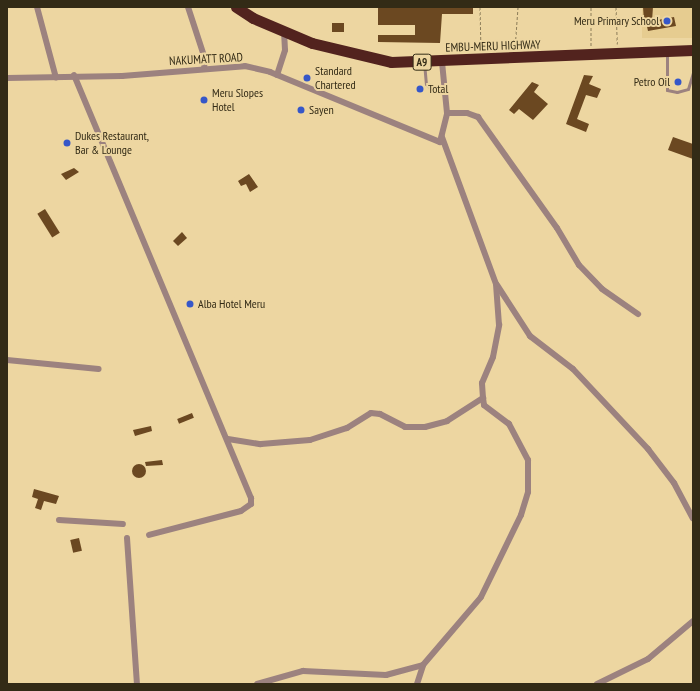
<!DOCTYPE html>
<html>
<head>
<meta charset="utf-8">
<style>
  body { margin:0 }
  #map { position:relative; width:700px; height:691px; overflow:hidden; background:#edd6a1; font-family:"PT Sans Narrow",sans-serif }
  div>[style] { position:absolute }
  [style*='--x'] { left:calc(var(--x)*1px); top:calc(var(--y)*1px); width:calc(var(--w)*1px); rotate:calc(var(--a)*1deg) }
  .built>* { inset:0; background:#e6cc90; transform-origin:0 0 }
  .building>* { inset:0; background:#6b4821; transform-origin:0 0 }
  .round { border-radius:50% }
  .path>* { height:1px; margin-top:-0.5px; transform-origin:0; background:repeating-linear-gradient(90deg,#8b7c58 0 3px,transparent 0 5px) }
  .lane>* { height:3px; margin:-1.5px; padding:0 1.5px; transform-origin:1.5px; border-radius:1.5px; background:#9c827f }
  .street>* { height:6px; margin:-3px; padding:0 3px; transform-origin:3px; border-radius:3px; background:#9c827f }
  .highway>* { height:11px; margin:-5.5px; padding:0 5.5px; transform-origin:5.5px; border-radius:5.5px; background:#52231e }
  .dots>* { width:11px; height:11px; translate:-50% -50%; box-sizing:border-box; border:2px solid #edd6a1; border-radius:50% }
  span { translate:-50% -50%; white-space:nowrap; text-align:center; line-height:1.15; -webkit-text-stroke:4px #edd6a1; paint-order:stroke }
  .shield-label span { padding:1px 3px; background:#edd6a1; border:1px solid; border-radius:3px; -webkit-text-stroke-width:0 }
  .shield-label { font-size:11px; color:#332b16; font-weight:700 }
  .poi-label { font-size:12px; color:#332b16 }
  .right { translate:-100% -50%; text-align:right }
  .left { translate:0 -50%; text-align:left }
  .street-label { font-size:12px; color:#332b16 }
  .frame { position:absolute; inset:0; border:8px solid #332b16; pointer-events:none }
</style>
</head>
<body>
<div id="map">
  <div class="built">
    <i style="left:642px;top:7px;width:51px;height:31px"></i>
  </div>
  <div class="building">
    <i style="clip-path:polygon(378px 7px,473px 7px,473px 14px,442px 14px,440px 43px,378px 42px,378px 35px,415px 35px,415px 25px,378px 25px)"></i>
    <i style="clip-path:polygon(643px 7px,653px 7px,652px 21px,674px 17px,676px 26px,648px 31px,646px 22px,644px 22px)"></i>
    <i style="left:332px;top:23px;width:12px;height:9px"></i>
    <i style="clip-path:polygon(584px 75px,593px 76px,589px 84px,601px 89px,597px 98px,586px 95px,577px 119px,589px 124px,586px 132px,566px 124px)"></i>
    <i style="clip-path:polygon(532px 82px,539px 85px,534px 92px,548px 104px,533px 120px,519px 109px,514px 114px,509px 110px)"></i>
    <i style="clip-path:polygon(673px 137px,693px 144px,693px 159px,668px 150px)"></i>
    <i style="clip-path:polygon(74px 168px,79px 172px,66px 180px,61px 174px)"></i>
    <i style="clip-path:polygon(249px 174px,258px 187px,250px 192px,246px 184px,241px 186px,238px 181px)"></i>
    <i style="left:45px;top:209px;width:28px;height:9px;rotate:58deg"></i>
    <i style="clip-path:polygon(182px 232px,187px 238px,178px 246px,173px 241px)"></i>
    <i style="left:192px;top:413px;width:5px;height:16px;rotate:68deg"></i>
    <i style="clip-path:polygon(151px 426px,152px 431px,135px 436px,133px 430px)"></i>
    <i style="clip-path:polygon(162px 460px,163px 465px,146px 466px,145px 462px)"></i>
    <i class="round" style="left:132px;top:464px;width:14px;height:14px"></i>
    <i style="clip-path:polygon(34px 489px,59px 496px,56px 504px,44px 501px,41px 510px,35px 508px,38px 499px,32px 497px)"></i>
    <i style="left:79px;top:538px;width:13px;height:9px;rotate:77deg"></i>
  </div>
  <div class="path">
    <i style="--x:480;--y:7;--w:43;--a:88.7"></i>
    <i style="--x:616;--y:7;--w:37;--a:88"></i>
    <i style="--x:591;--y:46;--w:39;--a:-90"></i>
    <i style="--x:515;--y:49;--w:42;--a:-85.9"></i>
  </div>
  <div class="lane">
    <i style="--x:667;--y:53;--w:37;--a:90"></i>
    <i style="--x:667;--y:90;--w:10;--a:11"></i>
    <i style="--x:677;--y:92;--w:11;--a:-15"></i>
    <i style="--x:688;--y:89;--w:17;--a:-73"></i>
    <i style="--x:424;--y:62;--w:22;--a:85"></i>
    <i style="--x:426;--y:84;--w:7;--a:45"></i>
    <i style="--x:431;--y:89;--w:14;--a:8"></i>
  </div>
  <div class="street">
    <i style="--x:37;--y:7;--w:73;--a:75"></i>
    <i style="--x:188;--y:7;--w:55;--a:71.9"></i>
    <i style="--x:205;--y:59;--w:9;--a:96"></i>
    <i style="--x:74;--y:75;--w:459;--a:67.3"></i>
    <i style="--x:251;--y:498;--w:6;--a:90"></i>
    <i style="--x:251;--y:504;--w:12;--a:145"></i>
    <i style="--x:241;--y:511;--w:95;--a:165.4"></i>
    <i style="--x:277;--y:75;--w:26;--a:-72"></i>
    <i style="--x:285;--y:50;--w:18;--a:-93"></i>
    <i style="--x:7;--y:78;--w:115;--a:-1"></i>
    <i style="--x:122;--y:76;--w:123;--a:-4.6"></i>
    <i style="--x:245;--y:66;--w:26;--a:13"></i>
    <i style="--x:270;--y:72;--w:184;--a:22.4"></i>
    <i style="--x:440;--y:142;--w:30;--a:-76"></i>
    <i style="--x:447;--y:113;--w:51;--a:-95.6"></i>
    <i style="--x:447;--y:113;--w:20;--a:0"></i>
    <i style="--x:467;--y:113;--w:12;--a:20"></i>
    <i style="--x:478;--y:117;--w:136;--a:54.6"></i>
    <i style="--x:557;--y:228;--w:43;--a:59.3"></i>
    <i style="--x:579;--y:265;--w:33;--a:46"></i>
    <i style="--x:602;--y:289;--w:44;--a:34.8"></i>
    <i style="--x:497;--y:285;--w:61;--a:57.1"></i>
    <i style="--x:530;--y:336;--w:54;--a:37.5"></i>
    <i style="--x:573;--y:369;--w:110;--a:46.8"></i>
    <i style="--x:648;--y:449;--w:43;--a:52.6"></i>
    <i style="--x:674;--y:483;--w:40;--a:62"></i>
    <i style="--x:7;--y:360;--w:92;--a:5.6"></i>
    <i style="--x:228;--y:439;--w:33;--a:9"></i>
    <i style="--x:261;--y:444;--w:49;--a:-4.7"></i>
    <i style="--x:310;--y:440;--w:39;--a:-18"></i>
    <i style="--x:347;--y:428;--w:28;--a:-32"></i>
    <i style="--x:371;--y:413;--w:9;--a:6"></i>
    <i style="--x:380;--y:414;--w:28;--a:27"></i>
    <i style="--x:405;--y:427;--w:20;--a:0"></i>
    <i style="--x:425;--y:427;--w:23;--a:-15"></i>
    <i style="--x:447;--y:421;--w:43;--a:-32.6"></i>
    <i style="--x:59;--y:520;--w:64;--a:3.6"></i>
    <i style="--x:127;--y:538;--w:146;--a:86.1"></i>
    <i style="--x:257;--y:684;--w:48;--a:-15.8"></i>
    <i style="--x:303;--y:671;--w:83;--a:2.8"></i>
    <i style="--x:386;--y:675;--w:38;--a:-15"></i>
    <i style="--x:423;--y:665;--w:89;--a:-49.5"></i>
    <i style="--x:481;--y:597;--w:91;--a:-64"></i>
    <i style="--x:521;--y:515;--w:24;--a:-73"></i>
    <i style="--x:528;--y:492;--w:32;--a:-90"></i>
    <i style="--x:528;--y:460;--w:41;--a:-117.8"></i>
    <i style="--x:509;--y:424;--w:31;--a:-143"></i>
    <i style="--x:484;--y:405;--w:7;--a:-98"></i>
    <i style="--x:483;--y:398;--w:15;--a:-94"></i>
    <i style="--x:482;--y:383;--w:28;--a:-67"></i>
    <i style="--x:493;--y:357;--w:33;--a:-79"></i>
    <i style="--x:499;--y:325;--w:41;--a:-94.2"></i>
    <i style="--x:496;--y:284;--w:157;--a:-110.2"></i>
    <i style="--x:417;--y:684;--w:20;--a:-72"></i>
    <i style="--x:597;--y:684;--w:57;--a:-26.1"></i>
    <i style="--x:648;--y:659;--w:59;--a:-40.2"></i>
  </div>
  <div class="highway">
    <i style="--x:236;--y:7;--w:20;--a:33"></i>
    <i style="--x:253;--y:18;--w:64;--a:23"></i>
    <i style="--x:312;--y:43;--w:81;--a:13.5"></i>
    <i style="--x:391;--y:62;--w:302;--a:-2.3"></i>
  </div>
  <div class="dots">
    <i style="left:667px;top:21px;background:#3657c8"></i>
    <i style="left:307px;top:78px;background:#3657c8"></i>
    <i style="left:678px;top:82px;background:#3657c8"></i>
    <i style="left:420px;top:89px;background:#3657c8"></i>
    <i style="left:204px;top:100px;background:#3657c8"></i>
    <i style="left:301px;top:110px;background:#3657c8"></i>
    <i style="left:67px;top:143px;background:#3657c8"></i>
    <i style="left:190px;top:304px;background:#3657c8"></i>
  </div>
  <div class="shield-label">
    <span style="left:422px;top:62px">A9</span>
  </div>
  <div class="poi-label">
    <span class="right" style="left:659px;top:21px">Meru Primary School</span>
    <span class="left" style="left:315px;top:78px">Standard<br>Chartered</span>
    <span class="right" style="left:670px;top:82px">Petro Oil</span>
    <span class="left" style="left:428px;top:89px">Total</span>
    <span class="left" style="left:212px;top:100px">Meru Slopes<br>Hotel</span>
    <span class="left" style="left:309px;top:110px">Sayen</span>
    <span class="left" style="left:75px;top:143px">Dukes Restaurant,<br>Bar &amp; Lounge</span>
    <span class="left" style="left:198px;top:304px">Alba Hotel Meru</span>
  </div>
  <div class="street-label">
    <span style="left:493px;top:46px;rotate:-2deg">EMBU-MERU HIGHWAY</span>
    <span style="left:206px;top:59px;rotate:-3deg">NAKUMATT ROAD</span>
  </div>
  <div class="frame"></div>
</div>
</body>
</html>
